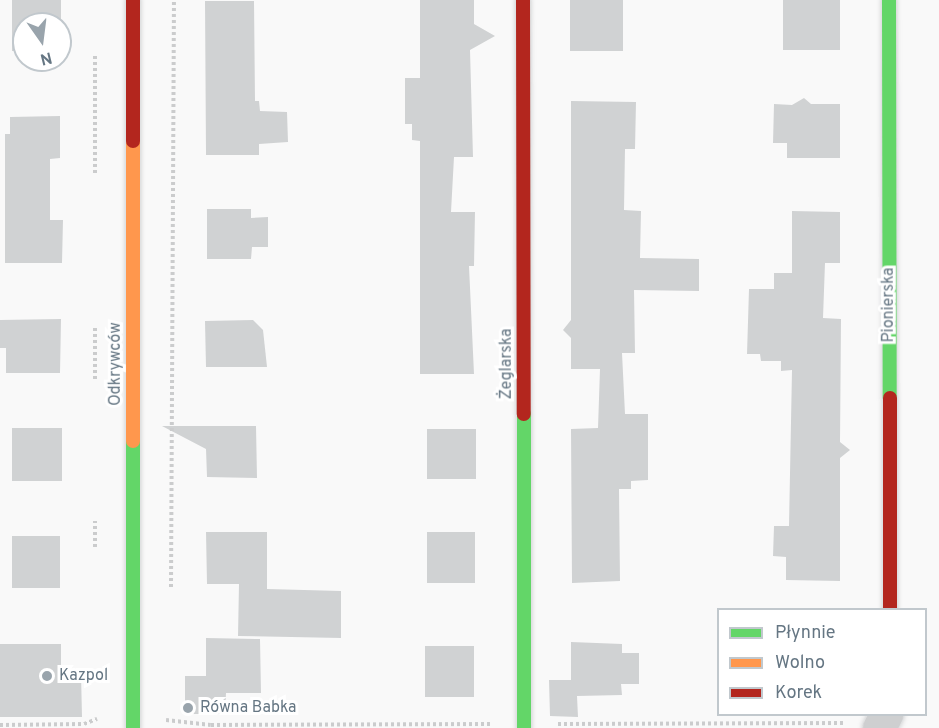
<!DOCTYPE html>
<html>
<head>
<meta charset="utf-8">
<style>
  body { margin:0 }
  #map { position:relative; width:939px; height:728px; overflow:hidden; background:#f9f9f9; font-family:Overpass,sans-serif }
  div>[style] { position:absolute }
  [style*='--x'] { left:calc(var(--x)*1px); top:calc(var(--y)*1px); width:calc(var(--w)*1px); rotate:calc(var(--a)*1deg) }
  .building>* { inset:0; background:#d0d2d3; transform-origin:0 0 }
  .path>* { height:4px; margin-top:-2px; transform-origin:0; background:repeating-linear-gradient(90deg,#cbcccd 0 3px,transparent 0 6px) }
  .roads { filter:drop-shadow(0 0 2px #d5d6d7) drop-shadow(0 0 2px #d5d6d7) }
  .street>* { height:33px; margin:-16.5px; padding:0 16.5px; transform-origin:16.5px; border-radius:16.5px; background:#cecfd0 }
  .fast>* { height:14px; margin:-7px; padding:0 7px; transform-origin:7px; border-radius:7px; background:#63d668 }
  .slow>* { height:14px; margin:-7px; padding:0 7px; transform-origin:7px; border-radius:7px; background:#ff974d }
  .jam>* { height:14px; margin:-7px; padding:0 7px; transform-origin:7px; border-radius:7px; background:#b3261e }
  .dots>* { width:16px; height:16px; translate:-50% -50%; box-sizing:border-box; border:3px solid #fff; border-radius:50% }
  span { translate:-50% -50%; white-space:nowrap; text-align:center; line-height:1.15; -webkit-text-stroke:6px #fff; paint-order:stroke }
  .street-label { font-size:16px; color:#657683 }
  .poi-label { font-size:16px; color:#657683 }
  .left { translate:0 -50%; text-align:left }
  .legend { position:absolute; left:717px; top:608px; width:210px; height:108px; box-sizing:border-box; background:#fff; border:2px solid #c1c8cd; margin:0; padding:8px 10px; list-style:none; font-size:18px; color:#657683 }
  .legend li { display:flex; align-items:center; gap:12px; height:30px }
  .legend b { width:30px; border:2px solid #c1c8cd }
  .north { position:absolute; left:12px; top:12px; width:60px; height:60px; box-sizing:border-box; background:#fff; border:2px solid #c1c8cd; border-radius:50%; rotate:166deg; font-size:16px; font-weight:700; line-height:24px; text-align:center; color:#657683 }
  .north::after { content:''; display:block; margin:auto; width:21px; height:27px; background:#99a4ac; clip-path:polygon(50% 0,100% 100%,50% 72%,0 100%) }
</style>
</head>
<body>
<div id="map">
  <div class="building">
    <i style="clip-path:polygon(12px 0,61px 0,61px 51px,60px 24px,24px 24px,24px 51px,12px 51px)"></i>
    <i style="clip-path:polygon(420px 0,474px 0,474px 24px,495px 36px,470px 50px,473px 157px,454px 157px,451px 212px,475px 212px,474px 266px,469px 266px,474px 374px,420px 374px,420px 141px,412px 140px,412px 124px,405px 124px,405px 78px,420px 78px)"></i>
    <i style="left:570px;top:0;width:53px;height:51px"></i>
    <i style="left:783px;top:0;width:57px;height:50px"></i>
    <i style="clip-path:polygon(205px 1px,254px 1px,255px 101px,259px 101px,260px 111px,287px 112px,288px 142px,259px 144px,259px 155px,206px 155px)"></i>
    <i style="clip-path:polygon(804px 98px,811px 104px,840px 104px,840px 158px,787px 158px,787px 143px,773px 143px,774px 104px,792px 105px)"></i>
    <i style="clip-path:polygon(571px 101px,636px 102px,635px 149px,625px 149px,624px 210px,641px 211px,640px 258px,699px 259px,699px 291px,634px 290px,635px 353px,622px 353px,625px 414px,648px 414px,648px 480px,631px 481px,631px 489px,619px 489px,620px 581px,572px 583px,571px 429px,598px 428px,600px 369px,571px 369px,571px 338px,563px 330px,571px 320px)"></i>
    <i style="clip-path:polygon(60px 116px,60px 158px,50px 159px,50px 220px,63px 220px,62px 263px,5px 263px,5px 134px,10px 134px,10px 117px)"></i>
    <i style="clip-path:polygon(207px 209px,251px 209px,251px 218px,268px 217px,268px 247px,252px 247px,251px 259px,207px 259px)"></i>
    <i style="clip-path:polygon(792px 211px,840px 212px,840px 263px,825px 263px,823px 318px,841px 319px,840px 442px,850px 450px,840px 458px,840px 581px,786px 580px,786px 557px,773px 556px,774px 526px,789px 526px,792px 370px,781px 371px,781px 361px,761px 361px,760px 354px,747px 354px,749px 289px,774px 289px,774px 273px,792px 273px)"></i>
    <i style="clip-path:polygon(61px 319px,60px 373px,6px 373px,6px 348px,0 348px,0 320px)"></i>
    <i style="clip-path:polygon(253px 320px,263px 330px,267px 367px,206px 367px,205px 321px)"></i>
    <i style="clip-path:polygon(162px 426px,256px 426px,257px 478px,207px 477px,206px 449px)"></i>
    <i style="left:12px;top:428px;width:50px;height:53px"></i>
    <i style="left:427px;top:429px;width:49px;height:50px"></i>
    <i style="clip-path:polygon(206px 532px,267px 532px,267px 589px,341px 591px,341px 638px,238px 636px,239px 584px,207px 584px)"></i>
    <i style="left:427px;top:532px;width:48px;height:51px"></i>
    <i style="left:12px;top:536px;width:48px;height:52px"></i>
    <i style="clip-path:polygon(206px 638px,260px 639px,261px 693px,226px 693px,225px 714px,185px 714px,185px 676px,206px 676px)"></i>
    <i style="clip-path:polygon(571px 642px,622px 644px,622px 653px,639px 653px,639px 684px,621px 684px,622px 695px,577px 696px,578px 717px,550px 716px,549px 680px,571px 680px)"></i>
    <i style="clip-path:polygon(0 644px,61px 644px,61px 673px,81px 673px,82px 717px,0 717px)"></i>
    <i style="left:425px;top:646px;width:49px;height:51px"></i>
  </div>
  <div class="path">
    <i style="--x:95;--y:56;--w:119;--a:90"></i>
    <i style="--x:95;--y:379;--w:53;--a:-90"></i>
    <i style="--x:95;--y:547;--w:26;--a:-90"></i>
    <i style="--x:171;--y:587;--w:587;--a:-89.71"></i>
    <i style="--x:166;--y:720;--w:45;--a:6.3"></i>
    <i style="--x:211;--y:725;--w:280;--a:-0.2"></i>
    <i style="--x:558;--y:724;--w:287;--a:-0.2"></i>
    <i style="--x:0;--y:725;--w:84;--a:-0.7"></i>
    <i style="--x:84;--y:724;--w:14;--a:-21"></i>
  </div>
  <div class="roads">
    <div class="street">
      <i style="--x:879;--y:728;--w:16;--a:-63"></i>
    </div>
    <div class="fast">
      <i style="--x:889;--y:0;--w:398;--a:89.9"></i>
      <i style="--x:524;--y:414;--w:314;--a:90"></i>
      <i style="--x:133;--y:441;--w:287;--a:90"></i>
    </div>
    <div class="slow">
      <i style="--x:133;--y:141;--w:300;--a:90"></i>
    </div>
    <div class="jam">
      <i style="--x:133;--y:0;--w:141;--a:90"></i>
      <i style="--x:523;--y:0;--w:414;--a:89.9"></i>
      <i style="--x:890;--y:398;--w:212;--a:90"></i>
    </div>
  </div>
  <div class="dots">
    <i style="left:47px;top:676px;background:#99a4ac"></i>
    <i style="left:188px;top:708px;background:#99a4ac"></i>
  </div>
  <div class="street-label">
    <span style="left:889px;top:305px;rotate:-90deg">Pionierska</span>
    <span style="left:116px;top:364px;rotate:-90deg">Odkrywców</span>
    <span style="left:507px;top:364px;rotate:-90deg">Żeglarska</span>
  </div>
  <div class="poi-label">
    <span class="left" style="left:59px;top:676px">Kazpol</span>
    <span class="left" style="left:200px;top:708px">Równa Babka</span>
  </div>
  <ul class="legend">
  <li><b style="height:8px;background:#63d668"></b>Płynnie</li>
  <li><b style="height:8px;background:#ff974d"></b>Wolno</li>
  <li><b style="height:8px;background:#b3261e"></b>Korek</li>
  </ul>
  <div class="north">N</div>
</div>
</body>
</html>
